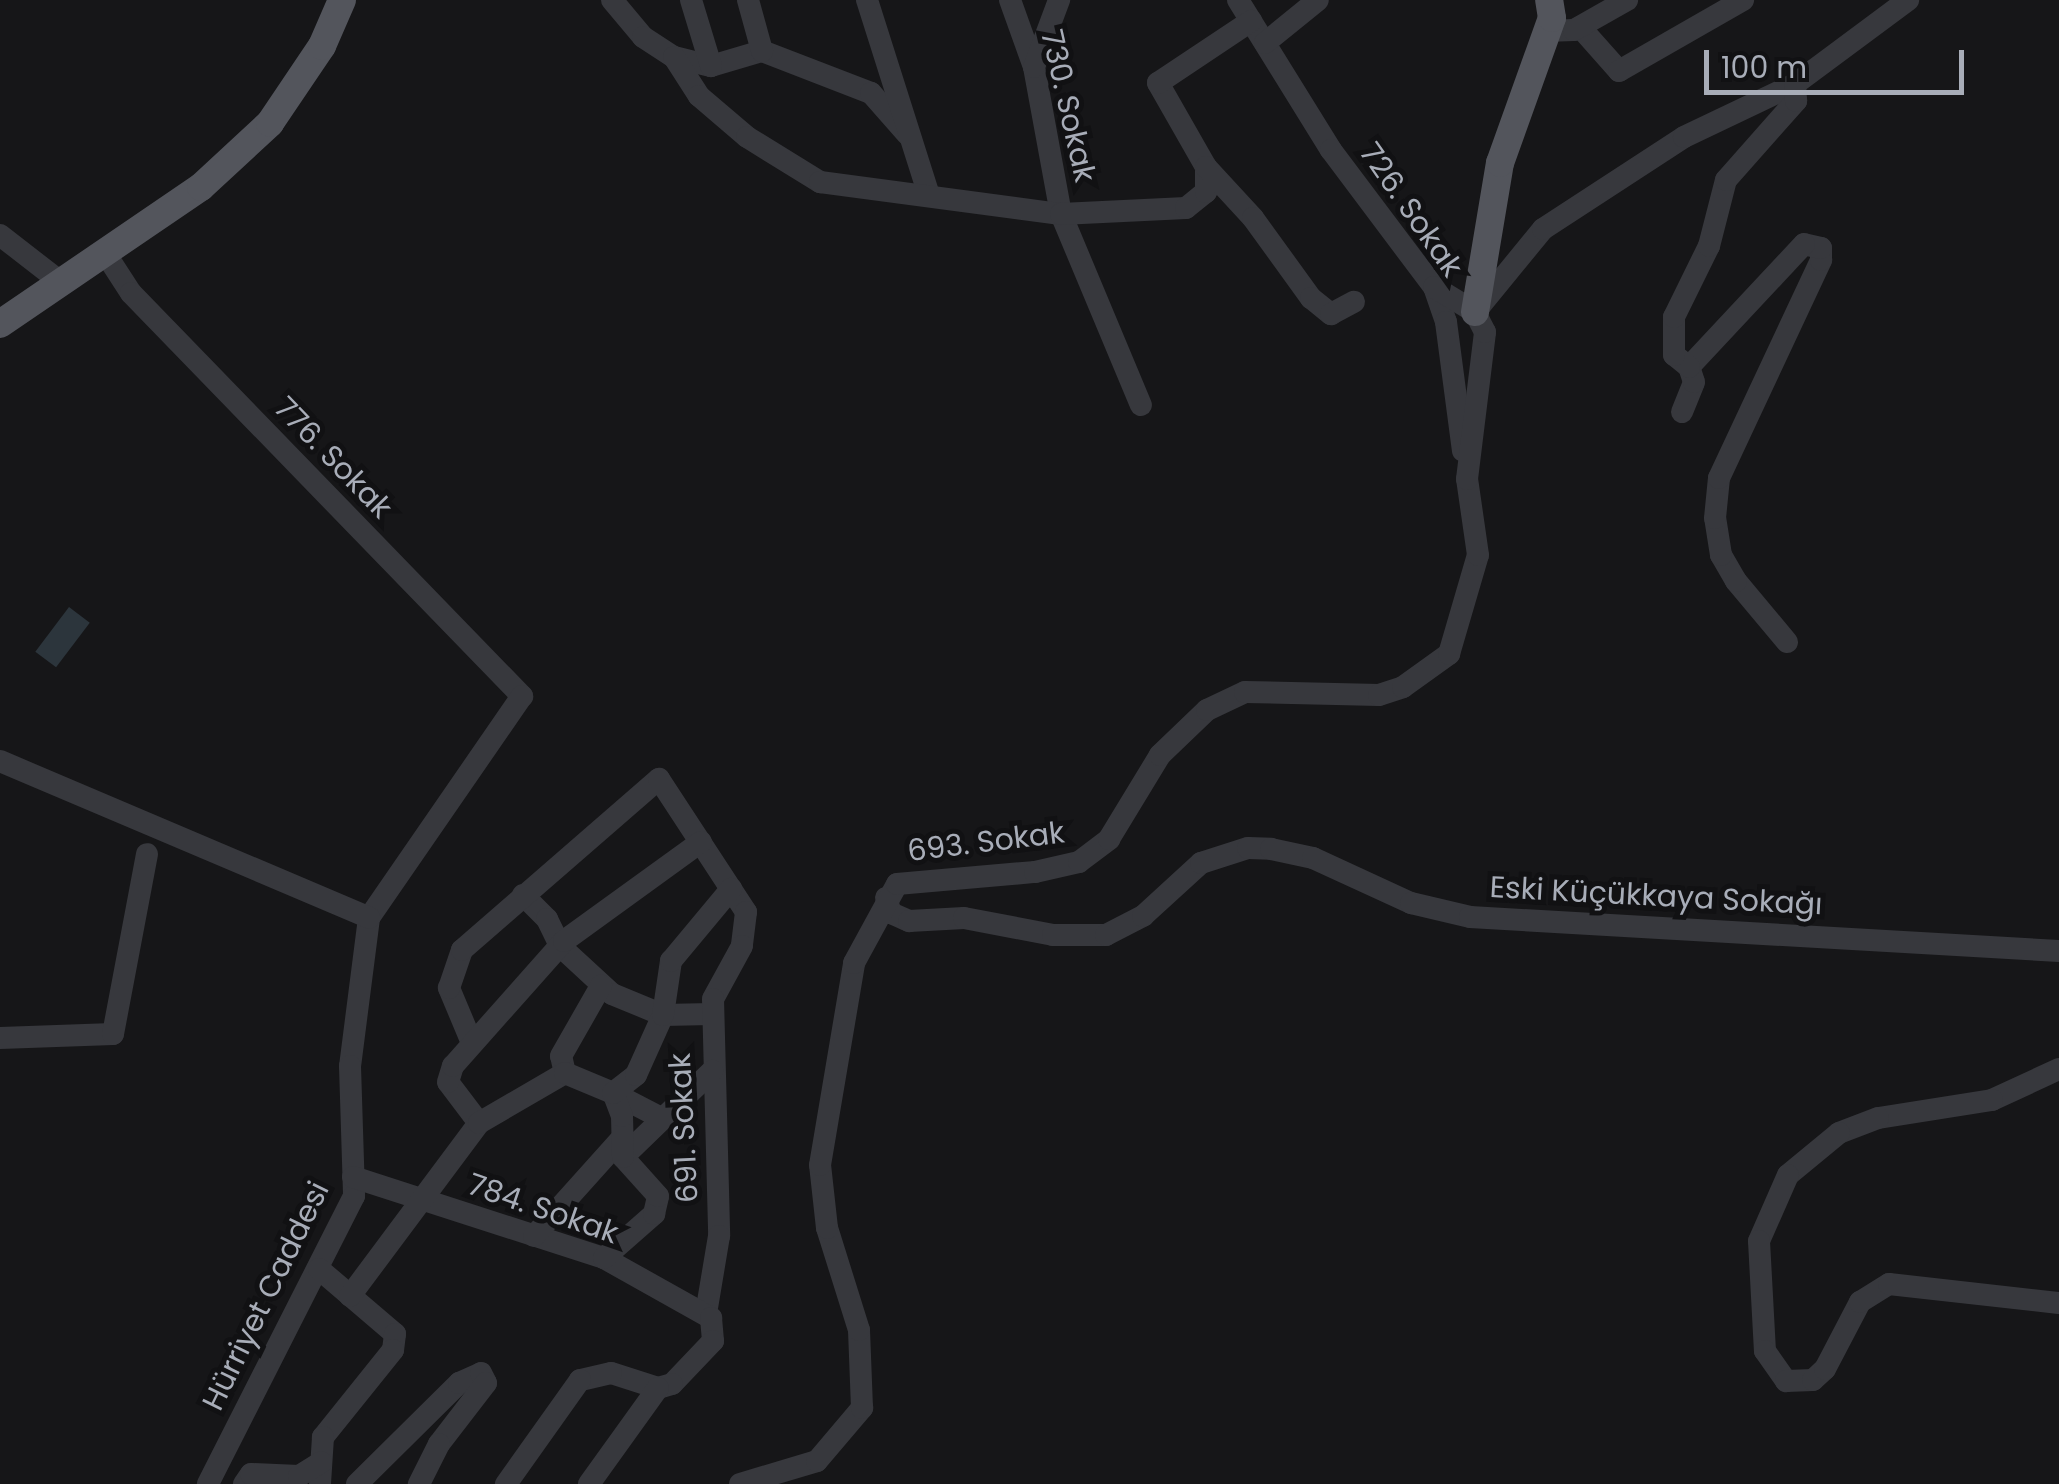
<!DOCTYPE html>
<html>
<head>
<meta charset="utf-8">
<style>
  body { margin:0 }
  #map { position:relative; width:2059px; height:1484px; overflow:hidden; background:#161618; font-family:Poppins,sans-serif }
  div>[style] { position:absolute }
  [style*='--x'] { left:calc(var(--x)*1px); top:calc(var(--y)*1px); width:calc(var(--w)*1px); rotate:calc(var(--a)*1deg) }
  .water>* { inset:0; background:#2c353c; transform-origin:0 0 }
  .minor>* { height:22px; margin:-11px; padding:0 11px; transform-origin:11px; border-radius:11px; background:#37383d }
  .major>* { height:28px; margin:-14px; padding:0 14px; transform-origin:14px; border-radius:14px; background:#53555c }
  span { translate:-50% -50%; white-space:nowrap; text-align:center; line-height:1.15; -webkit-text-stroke:10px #111113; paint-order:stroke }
  .street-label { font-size:30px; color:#a8adb8 }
  .scale { position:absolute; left:1704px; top:50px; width:260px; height:45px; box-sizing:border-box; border:5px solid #a8adb8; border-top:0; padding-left:12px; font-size:30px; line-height:35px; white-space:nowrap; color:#a8adb8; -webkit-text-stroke:8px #111113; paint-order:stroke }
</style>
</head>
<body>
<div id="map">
  <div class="water">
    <i style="left:69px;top:607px;width:26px;height:56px;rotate:37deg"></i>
  </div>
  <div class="minor">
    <i style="--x:612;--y:0;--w:48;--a:50"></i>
    <i style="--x:643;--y:37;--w:37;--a:33"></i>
    <i style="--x:674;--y:57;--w:38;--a:14"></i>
    <i style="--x:711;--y:66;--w:53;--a:-16.4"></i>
    <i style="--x:762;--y:51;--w:117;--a:21.1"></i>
    <i style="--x:871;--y:93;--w:55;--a:48.7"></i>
    <i style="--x:691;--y:0;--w:69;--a:73.1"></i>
    <i style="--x:748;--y:0;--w:53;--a:74.6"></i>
    <i style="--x:867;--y:0;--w:205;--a:72.4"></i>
    <i style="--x:1010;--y:0;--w:71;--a:70.3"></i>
    <i style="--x:1034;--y:67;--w:149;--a:79.6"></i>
    <i style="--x:1061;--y:214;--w:207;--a:67.3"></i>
    <i style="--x:1238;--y:0;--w:176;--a:58.2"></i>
    <i style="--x:1331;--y:150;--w:171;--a:53.1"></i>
    <i style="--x:1434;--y:287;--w:37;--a:71"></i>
    <i style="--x:1446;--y:322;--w:130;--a:82.5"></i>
    <i style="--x:1580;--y:27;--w:59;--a:48.4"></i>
    <i style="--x:1619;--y:71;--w:143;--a:-29.8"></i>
    <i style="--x:1545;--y:31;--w:29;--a:-2"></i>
    <i style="--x:1574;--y:30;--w:61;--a:-29.5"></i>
    <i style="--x:1265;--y:43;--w:68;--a:-39.1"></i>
    <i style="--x:674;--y:57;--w:46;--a:57.3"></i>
    <i style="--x:699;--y:96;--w:63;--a:40.5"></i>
    <i style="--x:747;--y:137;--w:86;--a:31.7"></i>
    <i style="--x:820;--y:182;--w:243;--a:7.6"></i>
    <i style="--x:1061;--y:214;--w:125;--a:-2.7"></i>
    <i style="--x:1186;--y:208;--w:26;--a:-39"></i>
    <i style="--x:1206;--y:192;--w:25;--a:-90"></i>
    <i style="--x:1206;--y:167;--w:97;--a:-119.7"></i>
    <i style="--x:1158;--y:83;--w:112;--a:-33.7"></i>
    <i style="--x:1034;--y:67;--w:72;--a:-69.5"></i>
    <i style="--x:1206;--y:167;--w:69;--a:47.3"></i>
    <i style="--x:1253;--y:218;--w:99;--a:54.1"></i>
    <i style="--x:1311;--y:298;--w:26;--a:39"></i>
    <i style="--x:1331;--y:314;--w:26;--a:-28"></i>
    <i style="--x:0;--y:235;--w:73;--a:37.8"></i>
    <i style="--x:107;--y:256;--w:44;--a:57"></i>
    <i style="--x:131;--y:293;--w:562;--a:45.87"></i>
    <i style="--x:522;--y:696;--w:270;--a:124.6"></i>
    <i style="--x:369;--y:918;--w:149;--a:97.3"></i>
    <i style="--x:350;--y:1066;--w:130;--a:88.2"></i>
    <i style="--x:354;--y:1196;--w:323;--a:116.9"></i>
    <i style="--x:1475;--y:312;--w:107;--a:-50.7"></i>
    <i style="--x:1543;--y:229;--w:168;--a:-33.1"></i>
    <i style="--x:1684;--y:137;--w:123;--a:-25.5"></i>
    <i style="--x:1795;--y:84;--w:141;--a:-36.6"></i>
    <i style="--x:1682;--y:412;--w:32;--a:-68"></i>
    <i style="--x:1694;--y:382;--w:16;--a:-108"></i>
    <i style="--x:1787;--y:642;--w:80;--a:-129.9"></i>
    <i style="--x:1736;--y:581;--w:30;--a:-120"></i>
    <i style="--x:1721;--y:555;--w:37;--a:-99"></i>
    <i style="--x:1715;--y:518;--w:40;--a:-84.3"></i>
    <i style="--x:1719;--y:478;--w:241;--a:-64.9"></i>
    <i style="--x:1821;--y:260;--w:12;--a:-90"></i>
    <i style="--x:1821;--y:248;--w:17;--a:-167"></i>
    <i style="--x:1804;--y:244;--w:168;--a:133.1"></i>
    <i style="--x:1689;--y:367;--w:19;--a:-141"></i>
    <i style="--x:1674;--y:355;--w:38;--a:-90"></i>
    <i style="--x:1674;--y:317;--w:79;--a:-63.8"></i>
    <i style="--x:1709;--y:246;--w:68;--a:-75.6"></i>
    <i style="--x:1726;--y:180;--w:106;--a:-48.5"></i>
    <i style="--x:1796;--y:101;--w:17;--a:-93"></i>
    <i style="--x:0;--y:761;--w:401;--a:23"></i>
    <i style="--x:523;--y:895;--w:34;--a:45"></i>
    <i style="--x:547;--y:919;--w:30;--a:64"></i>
    <i style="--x:560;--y:946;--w:71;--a:42.7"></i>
    <i style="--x:612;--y:994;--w:55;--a:22.4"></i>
    <i style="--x:663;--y:1015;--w:49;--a:-1.2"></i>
    <i style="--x:886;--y:898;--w:16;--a:72"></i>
    <i style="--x:891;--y:913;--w:20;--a:24"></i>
    <i style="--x:909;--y:921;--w:55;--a:-3.1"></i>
    <i style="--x:964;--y:918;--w:91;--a:10.8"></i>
    <i style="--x:1053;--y:935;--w:53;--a:0"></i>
    <i style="--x:1106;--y:935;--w:42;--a:-27.2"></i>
    <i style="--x:1143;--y:916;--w:79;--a:-42.4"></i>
    <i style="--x:1201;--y:863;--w:49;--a:-17.7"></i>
    <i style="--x:1248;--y:848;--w:23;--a:2"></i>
    <i style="--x:1271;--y:849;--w:43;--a:12.1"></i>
    <i style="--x:1313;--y:858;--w:108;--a:24.7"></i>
    <i style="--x:1411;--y:903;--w:61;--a:13.3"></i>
    <i style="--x:1470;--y:917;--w:590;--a:3.3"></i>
    <i style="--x:0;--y:1038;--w:113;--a:-2"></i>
    <i style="--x:113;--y:1034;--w:183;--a:-79.3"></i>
    <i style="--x:472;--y:1043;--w:60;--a:-112.7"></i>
    <i style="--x:449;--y:988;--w:40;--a:-71.1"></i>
    <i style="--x:462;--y:950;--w:261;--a:-41"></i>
    <i style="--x:659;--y:779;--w:159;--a:56.8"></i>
    <i style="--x:746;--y:912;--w:34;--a:97"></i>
    <i style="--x:742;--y:946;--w:60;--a:118.7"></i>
    <i style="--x:713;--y:999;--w:237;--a:88.5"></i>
    <i style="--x:719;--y:1236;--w:79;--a:99.5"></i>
    <i style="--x:2059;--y:1069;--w:74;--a:155.2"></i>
    <i style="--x:1992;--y:1100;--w:115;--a:171"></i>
    <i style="--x:1878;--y:1118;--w:42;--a:159"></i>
    <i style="--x:1839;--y:1133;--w:66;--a:140.5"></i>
    <i style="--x:1788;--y:1175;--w:72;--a:113.7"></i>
    <i style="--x:1759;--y:1241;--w:110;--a:86.9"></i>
    <i style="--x:1765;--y:1351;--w:37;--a:55"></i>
    <i style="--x:1786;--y:1381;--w:27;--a:-2"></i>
    <i style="--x:1813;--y:1380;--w:16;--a:-43"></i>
    <i style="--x:1825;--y:1369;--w:76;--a:-62.4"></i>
    <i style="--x:1860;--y:1302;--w:34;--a:-32"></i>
    <i style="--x:1889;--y:1284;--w:171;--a:6.4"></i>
    <i style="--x:565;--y:1073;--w:17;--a:-103"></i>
    <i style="--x:561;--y:1056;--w:81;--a:-60.3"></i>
    <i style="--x:613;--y:1093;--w:56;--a:27.5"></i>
    <i style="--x:479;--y:1123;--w:51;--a:-127.1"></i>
    <i style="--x:448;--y:1082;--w:17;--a:-73"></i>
    <i style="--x:453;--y:1066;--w:167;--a:-48.4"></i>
    <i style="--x:564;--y:941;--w:169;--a:-35.9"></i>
    <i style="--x:623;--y:1157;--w:124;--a:-44"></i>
    <i style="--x:353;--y:1177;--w:264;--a:17.9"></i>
    <i style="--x:604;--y:1258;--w:123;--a:29.3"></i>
    <i style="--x:711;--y:1318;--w:23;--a:85"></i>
    <i style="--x:713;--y:1341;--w:59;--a:133.6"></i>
    <i style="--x:672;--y:1384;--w:15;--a:164"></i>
    <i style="--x:658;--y:1388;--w:49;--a:-162.3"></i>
    <i style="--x:611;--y:1373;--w:32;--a:167"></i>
    <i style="--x:580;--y:1380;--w:128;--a:125.4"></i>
    <i style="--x:534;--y:1236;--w:129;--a:-48.1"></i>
    <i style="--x:604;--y:1258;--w:67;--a:-41.3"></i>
    <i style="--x:654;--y:1214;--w:18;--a:-77"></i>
    <i style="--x:658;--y:1196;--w:52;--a:-131.9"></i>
    <i style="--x:623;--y:1157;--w:41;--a:-91.4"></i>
    <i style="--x:622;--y:1116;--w:25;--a:-111"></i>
    <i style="--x:319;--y:1269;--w:100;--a:40.5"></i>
    <i style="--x:395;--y:1334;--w:16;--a:97"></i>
    <i style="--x:393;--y:1350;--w:112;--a:128.8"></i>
    <i style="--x:323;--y:1437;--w:47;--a:93.7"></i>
    <i style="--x:350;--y:1296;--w:216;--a:-53.3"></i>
    <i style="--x:479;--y:1123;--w:99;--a:-30.2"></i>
    <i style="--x:565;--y:1073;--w:52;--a:22.6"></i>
    <i style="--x:613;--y:1093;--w:29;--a:-38"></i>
    <i style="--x:636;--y:1075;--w:66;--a:-65.8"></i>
    <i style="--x:663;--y:1015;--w:55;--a:-81.6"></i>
    <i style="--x:671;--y:961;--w:94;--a:-50.2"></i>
    <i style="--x:244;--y:1484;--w:12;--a:-55"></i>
    <i style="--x:251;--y:1474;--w:48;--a:2.4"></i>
    <i style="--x:299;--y:1476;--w:26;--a:-32"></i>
    <i style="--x:357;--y:1484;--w:144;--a:-44.7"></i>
    <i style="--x:459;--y:1383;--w:24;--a:-24"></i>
    <i style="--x:481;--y:1373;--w:11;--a:63"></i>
    <i style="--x:486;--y:1383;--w:77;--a:127.6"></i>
    <i style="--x:439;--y:1444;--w:45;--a:116.6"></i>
    <i style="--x:589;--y:1484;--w:118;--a:-54.3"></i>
    <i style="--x:740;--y:1484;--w:80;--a:-16.6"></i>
    <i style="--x:817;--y:1461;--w:70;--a:-49.7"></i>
    <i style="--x:862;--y:1408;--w:78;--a:-92.2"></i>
    <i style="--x:859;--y:1330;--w:107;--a:-107.4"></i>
    <i style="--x:827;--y:1228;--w:63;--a:-96.3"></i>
    <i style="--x:820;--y:1165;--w:205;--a:-80.4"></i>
    <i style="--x:854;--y:963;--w:90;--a:-61.4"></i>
    <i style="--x:897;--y:884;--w:139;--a:-5"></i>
    <i style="--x:1035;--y:872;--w:45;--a:-12.8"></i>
    <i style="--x:1079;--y:862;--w:38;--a:-37"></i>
    <i style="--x:1109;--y:839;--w:98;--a:-58.7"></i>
    <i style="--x:1160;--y:755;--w:65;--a:-43.8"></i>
    <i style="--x:1207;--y:710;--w:42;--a:-25.3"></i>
    <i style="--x:1245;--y:692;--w:134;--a:1.3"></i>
    <i style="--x:1379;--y:695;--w:25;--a:-18"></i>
    <i style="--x:1403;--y:687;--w:57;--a:-35.7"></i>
    <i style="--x:1449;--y:654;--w:103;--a:-73.7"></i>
    <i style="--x:1478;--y:555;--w:77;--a:-98.2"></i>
    <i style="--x:1467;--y:479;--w:148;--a:-83"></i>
    <i style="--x:1485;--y:332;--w:22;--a:-117"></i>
    <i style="--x:1475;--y:312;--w:48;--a:-148.6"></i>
  </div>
  <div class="major">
    <i style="--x:1475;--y:312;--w:151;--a:-80.5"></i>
    <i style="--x:1500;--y:163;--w:154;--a:-70.3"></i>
    <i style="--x:1552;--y:18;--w:18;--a:-99"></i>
    <i style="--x:0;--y:324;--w:243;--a:-34.3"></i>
    <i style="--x:201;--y:187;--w:94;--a:-42.8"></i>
    <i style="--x:270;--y:123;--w:93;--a:-56"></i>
    <i style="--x:322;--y:46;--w:50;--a:-66.5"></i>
  </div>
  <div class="street-label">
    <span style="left:1068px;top:106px;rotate:77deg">730. Sokak</span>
    <span style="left:1411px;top:210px;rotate:55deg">726. Sokak</span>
    <span style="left:333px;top:458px;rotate:46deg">776. Sokak</span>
    <span style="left:986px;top:842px;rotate:-7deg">693. Sokak</span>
    <span style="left:1656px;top:896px;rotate:3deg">Eski Küçükkaya Sokağı</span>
    <span style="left:684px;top:1128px;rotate:-93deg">691. Sokak</span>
    <span style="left:543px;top:1209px;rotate:19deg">784. Sokak</span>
    <span style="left:266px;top:1296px;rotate:-64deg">Hürriyet Caddesi</span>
  </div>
  <div class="scale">100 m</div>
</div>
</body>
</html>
